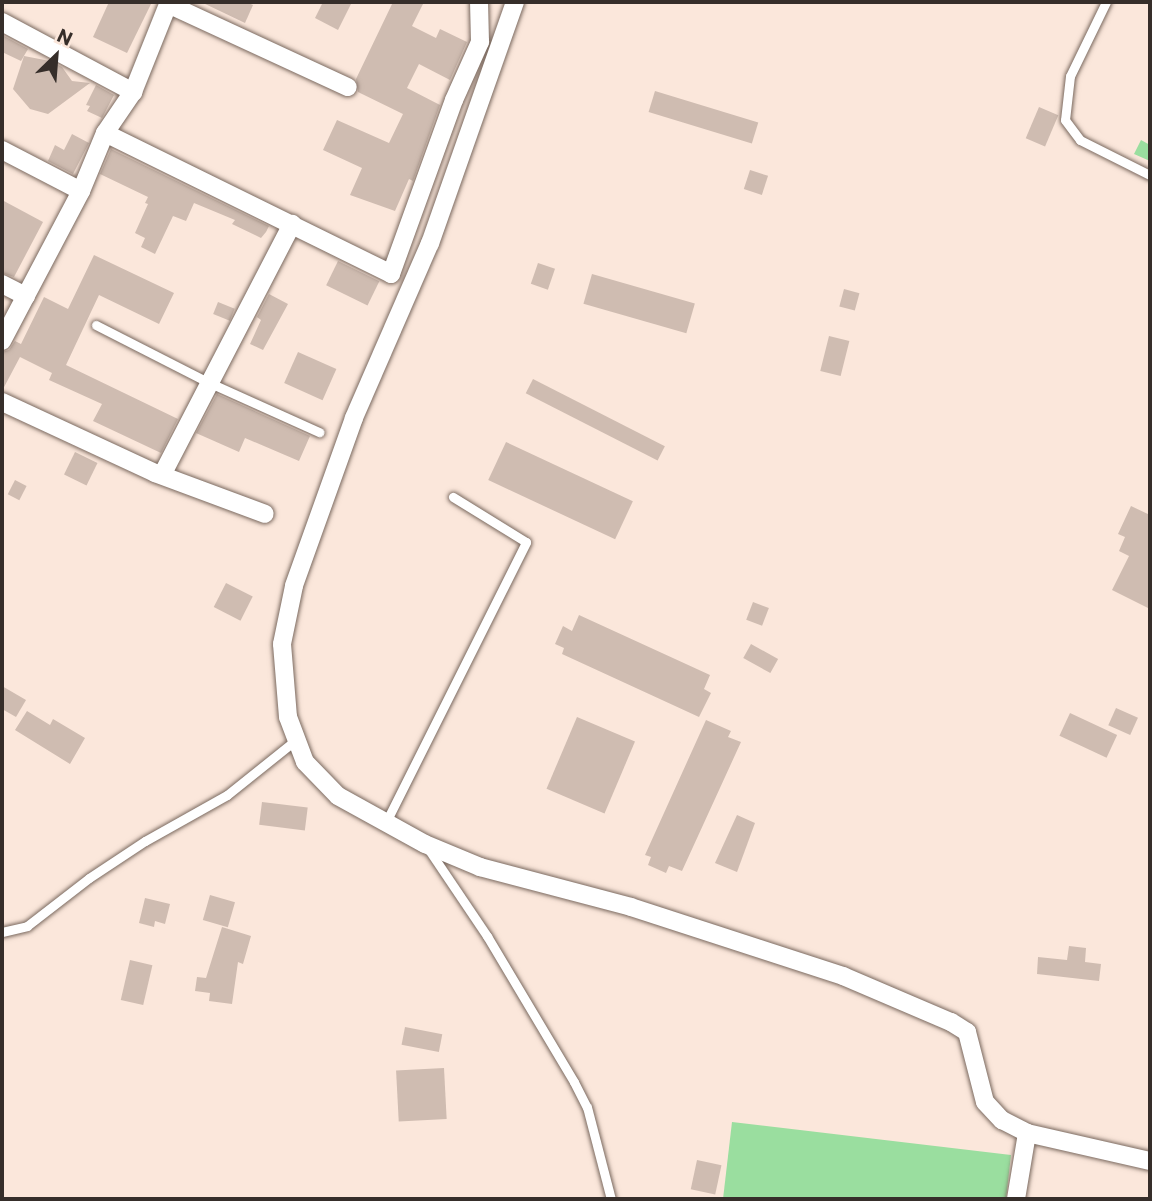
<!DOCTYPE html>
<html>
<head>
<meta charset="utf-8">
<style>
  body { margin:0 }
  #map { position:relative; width:1152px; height:1201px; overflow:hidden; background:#fbe7db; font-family:Commissioner,sans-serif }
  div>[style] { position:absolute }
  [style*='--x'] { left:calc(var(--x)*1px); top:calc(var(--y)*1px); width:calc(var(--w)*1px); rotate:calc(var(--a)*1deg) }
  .green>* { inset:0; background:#9ade9f }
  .building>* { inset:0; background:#cfbcb1; transform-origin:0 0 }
  .roads { filter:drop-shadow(0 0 2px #7a695f) drop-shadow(0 0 2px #7a695f) }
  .service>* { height:9px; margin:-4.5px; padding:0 4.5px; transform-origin:4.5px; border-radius:4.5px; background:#fff }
  .minor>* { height:18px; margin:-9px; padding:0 9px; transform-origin:9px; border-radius:9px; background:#fff }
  span { translate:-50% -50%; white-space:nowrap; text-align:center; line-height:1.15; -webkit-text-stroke:6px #fbe7db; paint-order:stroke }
  .frame { position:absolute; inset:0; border:4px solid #362e2a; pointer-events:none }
  .north { position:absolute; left:21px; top:21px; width:70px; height:70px; -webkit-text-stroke:5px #fbe7db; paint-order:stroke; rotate:25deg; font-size:19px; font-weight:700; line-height:28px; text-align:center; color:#362e2a }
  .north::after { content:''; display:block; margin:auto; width:24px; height:32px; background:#362e2a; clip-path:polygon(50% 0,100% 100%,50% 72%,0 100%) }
</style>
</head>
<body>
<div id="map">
  <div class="green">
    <i style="clip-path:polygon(1141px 140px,1150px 145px,1150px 161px,1134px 154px)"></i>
    <i style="clip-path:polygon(732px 1122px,1011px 1155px,1006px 1199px,723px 1199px)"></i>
  </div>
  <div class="building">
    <i style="clip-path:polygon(109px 2px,152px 2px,127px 53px,93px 37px)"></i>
    <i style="clip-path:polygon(201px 2px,246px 2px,253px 5px,245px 23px)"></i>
    <i style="clip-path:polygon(323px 2px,352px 2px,338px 30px,315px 18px)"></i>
    <i style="clip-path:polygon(393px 2px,424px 2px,412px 26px,436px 38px,440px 29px,467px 42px,450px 80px,419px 64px,407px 88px,440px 105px,413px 181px,409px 179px,395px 211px,350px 195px,362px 168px,323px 150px,337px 120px,389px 143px,403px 114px,358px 92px,356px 79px)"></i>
    <i style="clip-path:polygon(2px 35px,28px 49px,21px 61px,2px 52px)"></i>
    <i style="clip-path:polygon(24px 56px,50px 61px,62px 67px,72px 81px,90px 83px,48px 114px,30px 109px,13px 89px)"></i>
    <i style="clip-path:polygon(96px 85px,114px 95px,102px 118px,87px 111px,90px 106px,86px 105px)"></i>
    <i style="left:655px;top:91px;width:108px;height:22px;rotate:17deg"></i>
    <i style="left:1039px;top:107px;width:21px;height:34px;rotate:23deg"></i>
    <i style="clip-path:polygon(72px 134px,89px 143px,73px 174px,48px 161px,55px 145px,64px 150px)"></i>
    <i style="clip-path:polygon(111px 149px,269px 226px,266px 232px,261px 238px,232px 224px,235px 220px,194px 203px,186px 221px,173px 216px,155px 254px,141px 247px,145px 238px,135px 233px,148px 204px,145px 203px,148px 197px,100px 174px)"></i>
    <i style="left:750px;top:170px;width:19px;height:20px;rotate:18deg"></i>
    <i style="clip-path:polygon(2px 200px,43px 222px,14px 277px,2px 273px)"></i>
    <i style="clip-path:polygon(94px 255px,174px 293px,159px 324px,99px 295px,66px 365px,178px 419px,161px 453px,93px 421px,102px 404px,49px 380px,52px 373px,20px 357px,2px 391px,2px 352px,9px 350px,15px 341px,21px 344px,44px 297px,68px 309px)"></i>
    <i style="left:338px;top:261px;width:46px;height:27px;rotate:26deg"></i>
    <i style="left:538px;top:263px;width:18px;height:22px;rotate:19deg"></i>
    <i style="left:592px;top:274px;width:107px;height:31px;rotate:16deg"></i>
    <i style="left:844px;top:289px;width:16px;height:18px;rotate:15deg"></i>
    <i style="clip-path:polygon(269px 294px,288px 304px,263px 350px,250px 344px,261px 320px,257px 317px)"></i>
    <i style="left:218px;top:302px;width:18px;height:13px;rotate:22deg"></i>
    <i style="left:829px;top:336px;width:21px;height:36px;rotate:14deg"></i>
    <i style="left:298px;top:352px;width:42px;height:34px;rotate:24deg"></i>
    <i style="left:533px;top:379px;width:148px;height:16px;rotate:27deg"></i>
    <i style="clip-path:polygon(217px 394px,310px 436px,299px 461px,245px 438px,239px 452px,196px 433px)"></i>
    <i style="left:506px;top:442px;width:140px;height:42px;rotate:25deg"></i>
    <i style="left:75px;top:452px;width:25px;height:25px;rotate:26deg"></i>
    <i style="left:15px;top:480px;width:13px;height:16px;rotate:27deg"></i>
    <i style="clip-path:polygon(1131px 506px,1150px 515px,1150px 609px,1112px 590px,1129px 556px,1119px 551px,1125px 537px,1118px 534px)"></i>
    <i style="left:226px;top:583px;width:30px;height:27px;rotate:27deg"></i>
    <i style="left:753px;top:602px;width:17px;height:19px;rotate:21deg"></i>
    <i style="clip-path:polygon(579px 615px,710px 675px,704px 689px,711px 693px,699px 717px,562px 654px,564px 648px,555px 644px,563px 626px,572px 631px)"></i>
    <i style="left:751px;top:644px;width:31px;height:16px;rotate:29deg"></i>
    <i style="clip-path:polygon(2px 686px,26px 700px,16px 717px,2px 709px)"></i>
    <i style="left:1116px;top:708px;width:24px;height:19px;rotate:24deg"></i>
    <i style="clip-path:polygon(27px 711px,50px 725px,53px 719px,85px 738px,70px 764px,15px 730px)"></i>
    <i style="left:1070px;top:713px;width:52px;height:25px;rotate:25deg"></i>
    <i style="left:577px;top:717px;width:63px;height:78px;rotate:23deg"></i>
    <i style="clip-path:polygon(706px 720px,731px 731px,728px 737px,741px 742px,682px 871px,669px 866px,666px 873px,648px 865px,651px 857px,645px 855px)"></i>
    <i style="left:262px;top:802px;width:46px;height:23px;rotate:7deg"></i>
    <i style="clip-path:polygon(737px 815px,755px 823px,737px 872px,715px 863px)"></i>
    <i style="left:210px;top:895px;width:26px;height:26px;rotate:16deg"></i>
    <i style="clip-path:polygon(145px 898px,170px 904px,165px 924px,155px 921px,154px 927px,139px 923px)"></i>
    <i style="clip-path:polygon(222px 927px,251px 936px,243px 964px,238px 962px,232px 1004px,209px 1001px,210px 993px,195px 991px,197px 977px,206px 978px)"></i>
    <i style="clip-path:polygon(1069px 946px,1086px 948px,1085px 962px,1101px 964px,1099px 981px,1037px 974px,1038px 957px,1067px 960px)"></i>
    <i style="left:130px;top:960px;width:23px;height:41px;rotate:13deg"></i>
    <i style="left:405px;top:1027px;width:38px;height:18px;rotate:11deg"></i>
    <i style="left:444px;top:1068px;width:51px;height:48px;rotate:87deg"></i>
    <i style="left:697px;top:1160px;width:25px;height:30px;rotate:12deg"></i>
  </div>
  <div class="roads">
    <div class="service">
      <i style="--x:1106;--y:2;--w:82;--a:115.9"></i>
      <i style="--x:1070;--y:76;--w:44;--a:96.5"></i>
      <i style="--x:1065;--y:120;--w:25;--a:53"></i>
      <i style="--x:1080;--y:140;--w:78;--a:26.6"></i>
      <i style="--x:96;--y:325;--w:128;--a:27"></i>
      <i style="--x:210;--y:383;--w:120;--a:24.2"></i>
      <i style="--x:386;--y:822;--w:313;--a:-63.4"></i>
      <i style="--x:526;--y:542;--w:86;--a:-148.3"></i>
      <i style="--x:429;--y:850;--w:104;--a:56"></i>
      <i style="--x:487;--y:936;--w:170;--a:59.2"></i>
      <i style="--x:574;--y:1082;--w:28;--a:63"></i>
      <i style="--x:587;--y:1107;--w:95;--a:75.4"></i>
      <i style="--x:2;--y:932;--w:26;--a:-13"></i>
      <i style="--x:27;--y:926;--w:78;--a:-37.7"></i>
      <i style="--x:89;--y:878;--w:67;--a:-33.5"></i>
      <i style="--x:145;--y:841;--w:94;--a:-29.3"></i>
      <i style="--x:227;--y:795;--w:90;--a:-38.7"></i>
    </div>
    <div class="minor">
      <i style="--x:515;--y:2;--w:256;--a:109.4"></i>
      <i style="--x:430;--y:243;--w:191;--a:113.5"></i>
      <i style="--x:354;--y:418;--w:178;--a:109.7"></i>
      <i style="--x:294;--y:586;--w:59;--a:101.7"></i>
      <i style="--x:282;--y:644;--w:73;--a:85.3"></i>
      <i style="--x:288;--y:717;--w:48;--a:69.3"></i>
      <i style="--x:305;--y:762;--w:47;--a:45.9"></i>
      <i style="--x:338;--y:796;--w:99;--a:28.9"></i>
      <i style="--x:425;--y:844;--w:60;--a:22.7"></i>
      <i style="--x:480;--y:867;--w:156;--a:14.8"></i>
      <i style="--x:631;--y:907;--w:223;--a:18"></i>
      <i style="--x:843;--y:976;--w:117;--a:23.1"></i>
      <i style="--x:951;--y:1022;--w:19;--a:32"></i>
      <i style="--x:967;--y:1032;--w:72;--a:75.6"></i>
      <i style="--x:985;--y:1102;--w:25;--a:47"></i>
      <i style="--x:1002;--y:1120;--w:28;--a:27"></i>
      <i style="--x:1027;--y:1133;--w:126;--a:12.8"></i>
      <i style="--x:168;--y:4;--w:198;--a:24.8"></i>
      <i style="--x:2;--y:22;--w:149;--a:28.1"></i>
      <i style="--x:105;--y:133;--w:319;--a:26.2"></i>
      <i style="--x:391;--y:274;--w:185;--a:-70.1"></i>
      <i style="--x:454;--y:100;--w:64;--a:-65.9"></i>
      <i style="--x:480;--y:42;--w:40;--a:-91.4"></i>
      <i style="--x:2;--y:150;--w:89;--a:27.4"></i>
      <i style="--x:2;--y:284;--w:27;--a:27"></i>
      <i style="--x:2;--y:341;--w:170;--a:-62.2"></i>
      <i style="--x:81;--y:191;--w:63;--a:-67.5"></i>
      <i style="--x:105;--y:133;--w:50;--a:-55.7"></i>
      <i style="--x:133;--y:92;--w:97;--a:-68.2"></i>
      <i style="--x:2;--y:402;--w:169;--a:24.9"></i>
      <i style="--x:155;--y:473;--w:117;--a:20.4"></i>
      <i style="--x:162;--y:475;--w:283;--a:-62.6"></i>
      <i style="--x:1016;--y:1199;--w:67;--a:-80.5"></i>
    </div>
  </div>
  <div class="frame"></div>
  <div class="north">N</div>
</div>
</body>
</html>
